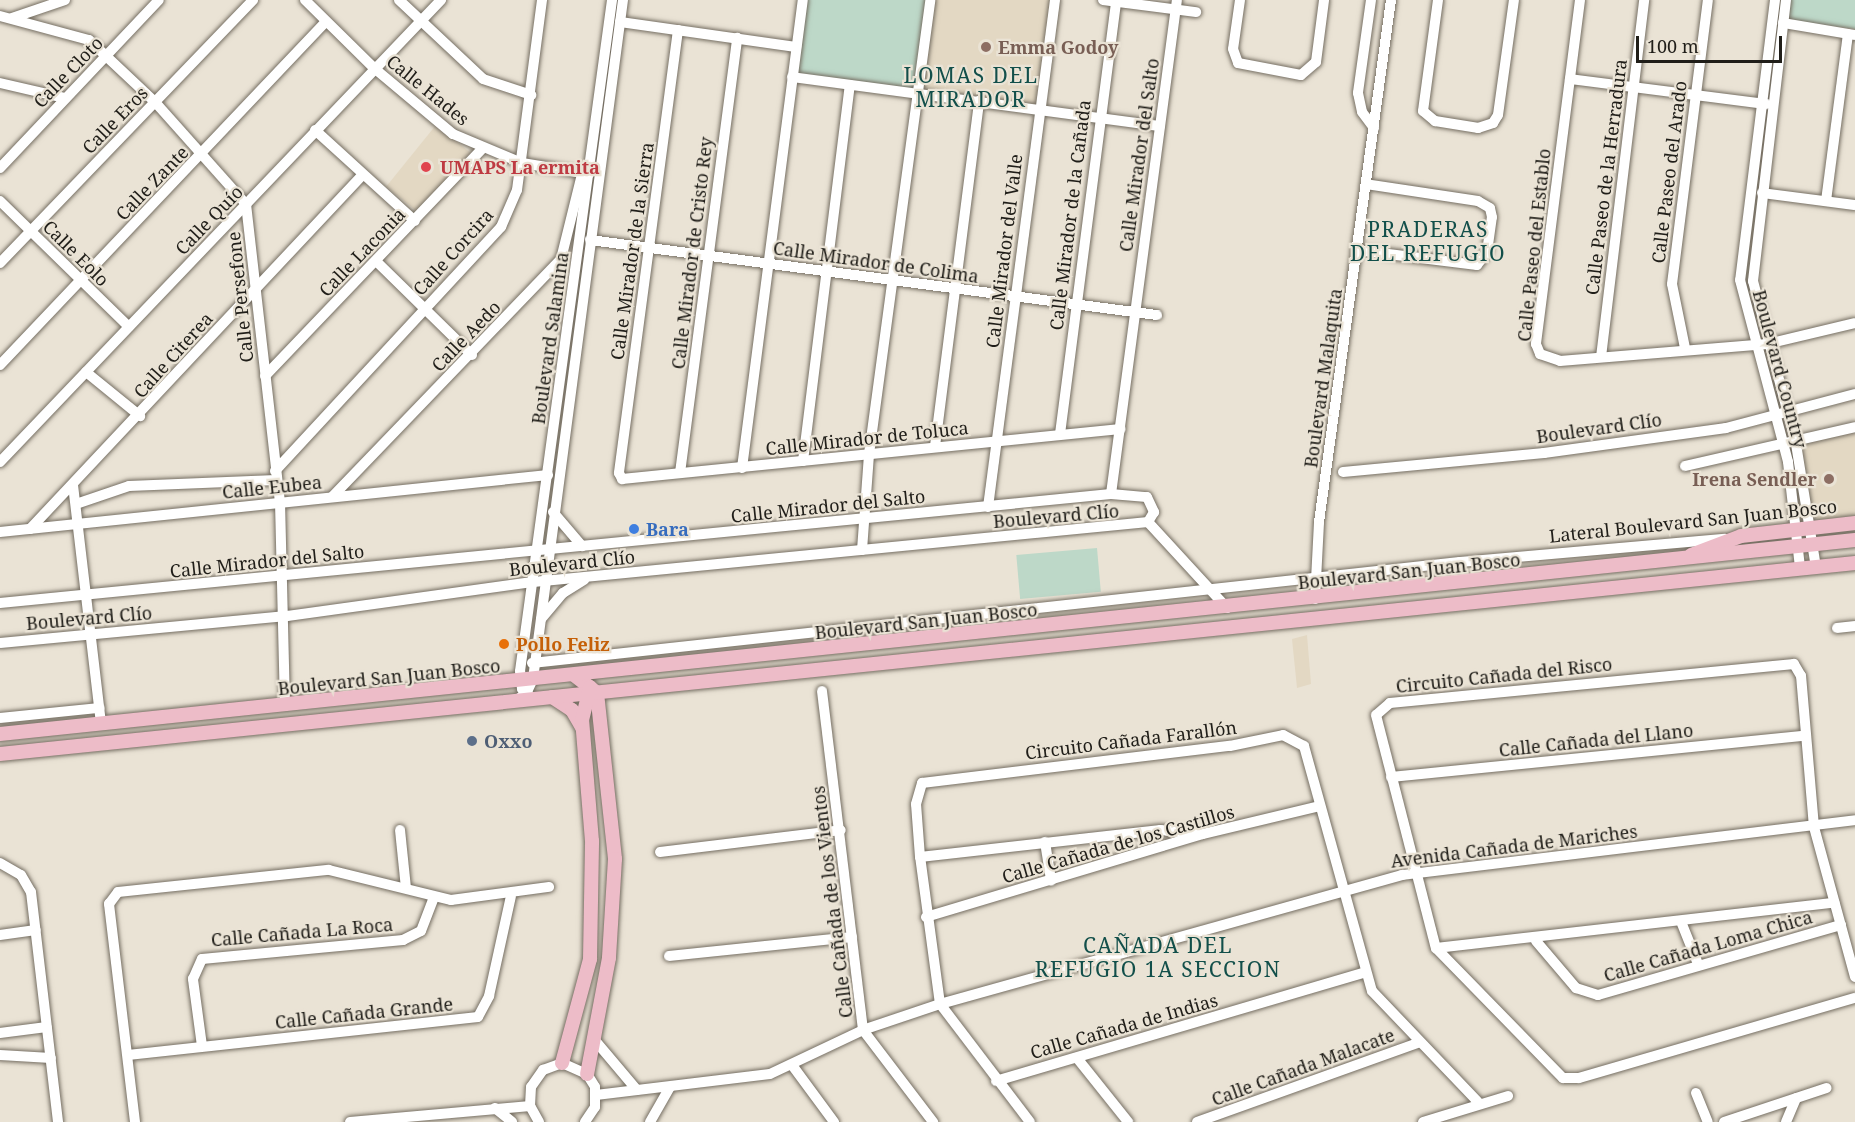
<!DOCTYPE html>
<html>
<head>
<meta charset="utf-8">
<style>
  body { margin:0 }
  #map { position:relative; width:1855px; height:1122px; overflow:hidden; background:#eae3d5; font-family:"Noto Serif",serif }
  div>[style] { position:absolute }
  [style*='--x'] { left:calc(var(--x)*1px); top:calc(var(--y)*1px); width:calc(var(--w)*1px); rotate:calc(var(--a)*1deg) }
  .built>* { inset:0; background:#e3d8c3; transform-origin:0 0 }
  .green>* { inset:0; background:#bdd8c8; transform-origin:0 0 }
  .roads { filter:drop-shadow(0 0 2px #756e62) drop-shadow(0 0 2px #756e62) }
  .minor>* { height:10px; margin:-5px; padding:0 5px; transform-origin:5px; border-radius:5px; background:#fff }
  .major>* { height:14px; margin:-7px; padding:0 7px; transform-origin:7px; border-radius:7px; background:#edbcc8 }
  .dots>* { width:16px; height:16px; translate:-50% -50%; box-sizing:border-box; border:3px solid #eae3d5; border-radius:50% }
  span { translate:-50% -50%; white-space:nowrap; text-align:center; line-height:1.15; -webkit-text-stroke:4.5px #eae3d5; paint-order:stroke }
  .education-label { font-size:18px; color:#785e54; font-weight:700 }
  .left { translate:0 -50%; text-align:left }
  .right { translate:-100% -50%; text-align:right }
  .street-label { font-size:18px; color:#201e19 }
  .health-label { font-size:18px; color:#be3a42; font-weight:700 }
  .shop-label { font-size:18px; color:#366cbe; font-weight:700 }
  .food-label { font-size:18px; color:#c56008; font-weight:700 }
  .service-label { font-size:18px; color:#4e5e75; font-weight:700 }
  .quarter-label { font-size:21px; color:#124f4a; letter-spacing:1.5px }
  .scale { position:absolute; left:1636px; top:36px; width:146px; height:27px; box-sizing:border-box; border:3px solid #201e19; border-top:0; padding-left:8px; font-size:18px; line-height:21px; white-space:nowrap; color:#201e19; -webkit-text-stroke:4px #eae3d5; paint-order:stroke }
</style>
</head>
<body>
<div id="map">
  <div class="built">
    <i style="clip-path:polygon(931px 0,1054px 0,1038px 110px,920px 95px)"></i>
    <i style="left:436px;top:125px;width:45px;height:79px;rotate:39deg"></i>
    <i style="clip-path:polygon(1855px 427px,1855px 519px,1823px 523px,1810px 515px,1796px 443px)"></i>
    <i style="clip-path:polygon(1307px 635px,1311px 684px,1297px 688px,1292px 639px)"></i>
  </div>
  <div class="green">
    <i style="clip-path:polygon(802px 0,931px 0,920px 95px,791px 78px)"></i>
    <i style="clip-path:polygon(1789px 0,1855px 0,1855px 29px,1786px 20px)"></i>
    <i style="left:1097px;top:548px;width:44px;height:81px;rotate:85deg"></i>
  </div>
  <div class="roads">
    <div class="minor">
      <i style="--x:305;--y:0;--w:97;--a:44.6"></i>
      <i style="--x:374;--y:68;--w:103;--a:39.9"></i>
      <i style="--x:453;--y:134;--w:75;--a:22.8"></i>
      <i style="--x:522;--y:163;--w:68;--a:9.3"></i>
      <i style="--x:399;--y:0;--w:115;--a:43.2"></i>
      <i style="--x:483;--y:79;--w:51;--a:18.4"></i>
      <i style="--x:1103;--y:0;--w:94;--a:7.4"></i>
      <i style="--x:1240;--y:0;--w:49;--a:98.1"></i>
      <i style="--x:1233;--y:49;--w:15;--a:70"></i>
      <i style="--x:1238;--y:63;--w:64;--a:10.8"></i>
      <i style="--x:1301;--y:75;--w:20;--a:-41"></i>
      <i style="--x:1316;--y:62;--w:63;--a:-82.6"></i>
      <i style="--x:1371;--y:0;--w:94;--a:98"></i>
      <i style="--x:1358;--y:93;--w:19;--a:78"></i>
      <i style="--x:1362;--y:112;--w:20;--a:53"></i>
      <i style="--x:1438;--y:0;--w:112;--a:97.7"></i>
      <i style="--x:1423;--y:111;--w:16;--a:40"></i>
      <i style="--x:1435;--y:121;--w:44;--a:9.2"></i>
      <i style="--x:1478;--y:128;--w:16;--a:-18"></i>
      <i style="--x:1493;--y:123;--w:9;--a:-58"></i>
      <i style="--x:1498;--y:115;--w:116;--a:-82.1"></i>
      <i style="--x:1580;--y:0;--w:347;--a:97.3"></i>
      <i style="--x:1536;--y:344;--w:11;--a:68"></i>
      <i style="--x:1540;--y:354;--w:21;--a:19"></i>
      <i style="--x:1560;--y:361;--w:208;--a:-4.7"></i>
      <i style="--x:1767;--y:344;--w:90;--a:-13.4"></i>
      <i style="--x:1775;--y:0;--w:282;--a:97.1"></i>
      <i style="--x:1740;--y:280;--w:188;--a:75.2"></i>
      <i style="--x:1788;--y:462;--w:107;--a:83.5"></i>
      <i style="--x:1786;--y:0;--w:283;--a:96.7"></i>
      <i style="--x:1753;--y:281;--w:169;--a:75.2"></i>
      <i style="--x:1796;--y:444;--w:125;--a:80.8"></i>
      <i style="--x:0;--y:16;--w:92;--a:15.1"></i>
      <i style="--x:89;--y:40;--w:91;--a:43.2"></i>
      <i style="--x:155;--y:102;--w:137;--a:48.3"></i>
      <i style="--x:246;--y:204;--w:300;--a:83.5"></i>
      <i style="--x:280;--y:502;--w:204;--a:88.6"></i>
      <i style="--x:12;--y:18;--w:56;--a:-18.8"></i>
      <i style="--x:620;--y:22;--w:178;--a:8.1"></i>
      <i style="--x:1783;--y:23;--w:73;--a:9.5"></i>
      <i style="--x:678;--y:30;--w:447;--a:97.6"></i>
      <i style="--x:619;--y:473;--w:7;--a:63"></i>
      <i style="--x:622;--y:479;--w:501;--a:-5.73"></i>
      <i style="--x:792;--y:77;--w:371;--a:7.6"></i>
      <i style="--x:1570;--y:79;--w:198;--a:7.3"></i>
      <i style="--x:0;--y:83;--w:67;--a:13"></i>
      <i style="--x:315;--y:130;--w:135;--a:42.3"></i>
      <i style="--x:0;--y:168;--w:231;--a:-46.6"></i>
      <i style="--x:1762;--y:193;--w:94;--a:7.4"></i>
      <i style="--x:0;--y:201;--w:180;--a:44.3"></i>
      <i style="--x:1826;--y:201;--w:168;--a:-82.5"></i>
      <i style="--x:590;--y:240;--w:572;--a:7.54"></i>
      <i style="--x:1356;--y:250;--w:122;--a:7.1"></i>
      <i style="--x:1477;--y:265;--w:16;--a:-52"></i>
      <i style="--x:1487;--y:252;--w:35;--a:-82"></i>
      <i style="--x:1492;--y:217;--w:9;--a:-103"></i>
      <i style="--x:1490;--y:208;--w:14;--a:-150"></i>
      <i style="--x:1478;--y:201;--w:113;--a:-171.4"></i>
      <i style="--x:377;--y:262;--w:133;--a:44.4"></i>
      <i style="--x:0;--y:263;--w:365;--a:-46.1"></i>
      <i style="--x:1685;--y:348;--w:65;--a:-101.5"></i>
      <i style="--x:1672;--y:284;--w:286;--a:-82.8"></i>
      <i style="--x:1601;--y:357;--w:360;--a:-83.1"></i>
      <i style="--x:0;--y:365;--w:473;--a:-46.5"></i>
      <i style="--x:86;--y:372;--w:70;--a:39.2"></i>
      <i style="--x:265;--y:376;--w:313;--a:-46.3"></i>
      <i style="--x:1060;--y:434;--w:438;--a:-82.6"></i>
      <i style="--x:935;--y:446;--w:348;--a:-82.7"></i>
      <i style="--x:803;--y:461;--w:379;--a:-82.9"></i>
      <i style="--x:0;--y:462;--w:639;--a:-46.33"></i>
      <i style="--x:1685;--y:466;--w:174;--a:-12.9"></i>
      <i style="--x:742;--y:468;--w:472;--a:-82.6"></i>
      <i style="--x:275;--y:471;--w:333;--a:-47.2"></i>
      <i style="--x:501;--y:227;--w:40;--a:-66.6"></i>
      <i style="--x:517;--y:190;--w:192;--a:-82.5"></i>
      <i style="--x:1343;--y:472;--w:202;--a:-5.4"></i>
      <i style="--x:1544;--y:453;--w:184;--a:-7.8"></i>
      <i style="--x:1726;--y:428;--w:133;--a:-14.8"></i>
      <i style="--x:680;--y:473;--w:439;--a:-82.5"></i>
      <i style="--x:73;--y:485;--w:241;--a:83.3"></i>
      <i style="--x:1111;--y:494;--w:498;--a:-82.4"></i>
      <i style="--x:332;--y:497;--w:330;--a:-46.1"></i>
      <i style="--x:561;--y:259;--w:83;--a:-76.1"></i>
      <i style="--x:76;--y:504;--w:56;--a:-18.8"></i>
      <i style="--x:129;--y:486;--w:147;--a:-2.3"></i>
      <i style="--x:988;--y:507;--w:511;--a:-82.47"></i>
      <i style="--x:553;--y:512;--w:45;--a:49.5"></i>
      <i style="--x:1148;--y:522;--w:117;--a:47.4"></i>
      <i style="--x:30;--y:529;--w:486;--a:-46.8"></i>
      <i style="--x:0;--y:532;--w:551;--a:-5.94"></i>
      <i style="--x:862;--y:550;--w:96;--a:-85.8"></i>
      <i style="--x:869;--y:454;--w:458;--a:-82.3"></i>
      <i style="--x:1315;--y:599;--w:77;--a:-87"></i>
      <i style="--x:1319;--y:522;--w:527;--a:-82.15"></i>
      <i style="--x:0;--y:603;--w:1116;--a:-5.6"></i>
      <i style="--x:1111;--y:494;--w:36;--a:5"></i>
      <i style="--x:1147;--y:497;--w:17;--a:65"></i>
      <i style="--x:1154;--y:512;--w:12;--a:121"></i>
      <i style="--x:541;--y:619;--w:34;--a:-50"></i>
      <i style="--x:563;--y:593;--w:25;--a:-32"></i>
      <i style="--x:1837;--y:628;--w:18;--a:-6"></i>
      <i style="--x:0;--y:643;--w:288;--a:-5.4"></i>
      <i style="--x:287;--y:616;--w:248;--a:-7.9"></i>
      <i style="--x:533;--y:582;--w:618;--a:-5.57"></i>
      <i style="--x:532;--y:663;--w:933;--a:-6.21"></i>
      <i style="--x:1460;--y:562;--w:266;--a:-5"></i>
      <i style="--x:822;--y:691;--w:341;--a:83.1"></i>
      <i style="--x:863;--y:1030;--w:116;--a:52.7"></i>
      <i style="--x:531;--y:697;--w:12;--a:-138"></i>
      <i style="--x:522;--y:689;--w:18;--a:-96"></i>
      <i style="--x:520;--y:671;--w:677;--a:-82.19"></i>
      <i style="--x:516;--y:700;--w:12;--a:-31"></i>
      <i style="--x:526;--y:694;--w:17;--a:-65"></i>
      <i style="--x:533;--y:679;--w:685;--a:-82.45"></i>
      <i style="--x:0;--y:718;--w:100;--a:-5.8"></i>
      <i style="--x:1391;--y:777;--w:415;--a:-5.7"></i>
      <i style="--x:400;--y:830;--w:58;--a:84.1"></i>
      <i style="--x:1045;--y:842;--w:39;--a:81"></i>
      <i style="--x:660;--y:852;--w:182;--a:-6.9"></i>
      <i style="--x:920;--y:857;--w:242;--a:-6.4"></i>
      <i style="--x:1160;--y:830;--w:40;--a:5.7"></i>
      <i style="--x:0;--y:863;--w:24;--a:30"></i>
      <i style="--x:21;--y:875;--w:20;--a:60"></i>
      <i style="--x:31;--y:892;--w:232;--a:83.3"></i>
      <i style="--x:926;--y:917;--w:289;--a:-16.7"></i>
      <i style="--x:1203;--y:834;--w:120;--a:-13.5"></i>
      <i style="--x:1682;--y:924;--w:43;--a:68.2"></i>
      <i style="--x:0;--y:935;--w:36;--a:-8"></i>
      <i style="--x:1536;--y:941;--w:62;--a:49.6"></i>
      <i style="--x:1576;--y:988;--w:23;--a:18"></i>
      <i style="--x:1598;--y:995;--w:253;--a:-16.1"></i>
      <i style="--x:1436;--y:948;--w:401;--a:-6.5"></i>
      <i style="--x:669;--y:956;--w:184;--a:-5.9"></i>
      <i style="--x:1855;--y:977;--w:156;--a:-105.3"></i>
      <i style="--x:1814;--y:827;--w:152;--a:-94.9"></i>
      <i style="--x:1801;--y:676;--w:14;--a:-120"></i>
      <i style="--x:1794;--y:664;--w:406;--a:174.5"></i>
      <i style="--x:1390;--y:703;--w:18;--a:139"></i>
      <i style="--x:1376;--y:715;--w:241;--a:75.6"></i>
      <i style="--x:1436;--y:948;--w:182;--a:45.7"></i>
      <i style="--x:1563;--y:1078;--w:16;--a:0"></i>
      <i style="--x:1579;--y:1078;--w:287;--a:-16.2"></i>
      <i style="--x:0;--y:1033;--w:47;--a:-7.3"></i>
      <i style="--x:593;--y:1038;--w:68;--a:49.8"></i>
      <i style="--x:202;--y:1046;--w:68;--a:-97.7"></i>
      <i style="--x:193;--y:979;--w:22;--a:-66"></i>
      <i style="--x:202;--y:959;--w:202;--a:-5.4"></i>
      <i style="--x:403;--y:940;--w:20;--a:-27"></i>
      <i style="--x:421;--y:931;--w:36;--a:-69"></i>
      <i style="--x:0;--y:1055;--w:51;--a:3.4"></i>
      <i style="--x:128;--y:1055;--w:352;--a:-6.2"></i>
      <i style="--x:478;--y:1017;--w:24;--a:-62"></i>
      <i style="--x:489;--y:996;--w:102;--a:-77.6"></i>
      <i style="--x:1077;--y:1058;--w:82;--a:51.4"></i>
      <i style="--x:792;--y:1065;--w:71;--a:53.6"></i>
      <i style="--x:996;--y:1081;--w:384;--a:-16.4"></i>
      <i style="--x:1696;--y:1093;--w:31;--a:68"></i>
      <i style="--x:596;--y:1095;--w:175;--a:-6.9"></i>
      <i style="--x:770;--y:1074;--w:103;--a:-25.3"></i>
      <i style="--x:863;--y:1030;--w:81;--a:-18.7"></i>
      <i style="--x:940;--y:1004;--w:480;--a:-15.6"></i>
      <i style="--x:1402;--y:875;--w:456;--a:-6.9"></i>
      <i style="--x:495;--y:1108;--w:22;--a:39"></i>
      <i style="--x:135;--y:1122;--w:220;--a:-96.8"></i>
      <i style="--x:109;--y:904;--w:15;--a:-53"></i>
      <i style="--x:118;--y:892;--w:212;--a:-6"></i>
      <i style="--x:329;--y:870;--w:126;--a:13.8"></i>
      <i style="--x:451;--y:900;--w:99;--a:-7.6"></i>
      <i style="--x:350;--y:1122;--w:181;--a:-5.1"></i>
      <i style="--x:539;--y:1122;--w:18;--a:-119"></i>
      <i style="--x:530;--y:1106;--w:19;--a:-87"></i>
      <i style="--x:531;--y:1087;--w:21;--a:-55"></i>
      <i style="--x:543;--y:1070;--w:20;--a:-20"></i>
      <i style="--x:562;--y:1063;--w:27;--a:24"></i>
      <i style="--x:587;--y:1074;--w:15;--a:58"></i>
      <i style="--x:595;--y:1087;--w:20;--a:90"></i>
      <i style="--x:595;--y:1107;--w:18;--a:124"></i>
      <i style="--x:650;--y:1122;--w:40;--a:-60.3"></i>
      <i style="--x:1030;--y:1122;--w:148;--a:-127.3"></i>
      <i style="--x:940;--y:1004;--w:148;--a:-97.7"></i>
      <i style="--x:920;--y:857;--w:53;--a:-94.3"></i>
      <i style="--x:916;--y:804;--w:22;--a:-74"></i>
      <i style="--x:922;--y:783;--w:310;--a:-6.9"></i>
      <i style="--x:1230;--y:746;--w:54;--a:-11.7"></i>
      <i style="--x:1283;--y:735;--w:24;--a:28"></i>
      <i style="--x:1304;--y:746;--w:254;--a:74.5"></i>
      <i style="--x:1372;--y:991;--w:153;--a:46.3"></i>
      <i style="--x:1197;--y:1122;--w:237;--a:-19.7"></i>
      <i style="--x:1423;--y:1122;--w:89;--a:-17"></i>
      <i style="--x:1724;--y:1122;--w:108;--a:-18.3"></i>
      <i style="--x:1786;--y:1122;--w:26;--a:-67"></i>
    </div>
    <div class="major">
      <i style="--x:1691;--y:555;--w:53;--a:-20.8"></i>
      <i style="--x:1741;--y:536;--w:115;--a:-6.5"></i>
      <i style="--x:574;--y:675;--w:29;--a:38"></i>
      <i style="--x:597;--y:693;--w:167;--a:83.8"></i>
      <i style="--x:615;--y:859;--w:99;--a:93.5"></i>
      <i style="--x:609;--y:958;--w:118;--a:100.7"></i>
      <i style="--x:552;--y:697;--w:24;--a:33"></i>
      <i style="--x:572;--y:710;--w:20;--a:60"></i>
      <i style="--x:0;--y:734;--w:1865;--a:-5.97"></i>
      <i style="--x:0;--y:754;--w:1865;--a:-5.88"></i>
      <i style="--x:562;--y:1063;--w:108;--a:-74.9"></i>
      <i style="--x:590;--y:959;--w:118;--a:-89"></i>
      <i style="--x:592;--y:841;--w:121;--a:-94.7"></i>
      <i style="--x:582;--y:720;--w:34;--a:-76"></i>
    </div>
  </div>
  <div class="dots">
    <i style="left:986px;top:47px;background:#8d6e63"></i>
    <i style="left:426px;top:167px;background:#e0444e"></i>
    <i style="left:1829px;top:479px;background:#8d6e63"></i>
    <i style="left:634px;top:529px;background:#3f7fe0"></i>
    <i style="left:504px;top:644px;background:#e8710a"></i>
    <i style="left:472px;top:741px;background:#5c6f8a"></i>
  </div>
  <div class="education-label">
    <span class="left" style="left:998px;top:47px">Emma Godoy</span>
    <span class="right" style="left:1817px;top:479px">Irena Sendler</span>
  </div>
  <div class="street-label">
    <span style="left:68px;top:72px;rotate:-46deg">Calle Cloto</span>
    <span style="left:428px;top:90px;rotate:39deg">Calle Hades</span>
    <span style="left:115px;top:120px;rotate:-46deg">Calle Eros</span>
    <span style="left:1139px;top:155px;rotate:-82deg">Calle Mirador del Salto</span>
    <span style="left:1669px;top:172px;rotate:-83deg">Calle Paseo del Arado</span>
    <span style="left:1606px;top:177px;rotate:-83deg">Calle Paseo de la Herradura</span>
    <span style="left:152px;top:183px;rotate:-46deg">Calle Zante</span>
    <span style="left:1070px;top:215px;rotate:-83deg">Calle Mirador de la Cañada</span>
    <span style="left:209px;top:220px;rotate:-46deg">Calle Quío</span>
    <span style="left:1534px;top:245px;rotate:-84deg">Calle Paseo del Establo</span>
    <span style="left:632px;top:251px;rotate:-82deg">Calle Mirador de la Sierra</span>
    <span style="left:1004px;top:251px;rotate:-83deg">Calle Mirador del Valle</span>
    <span style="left:362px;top:252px;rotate:-46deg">Calle Laconia</span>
    <span style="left:453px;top:252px;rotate:-48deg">Calle Corcira</span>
    <span style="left:76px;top:253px;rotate:45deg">Calle Eolo</span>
    <span style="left:692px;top:253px;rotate:-83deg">Calle Mirador de Cristo Rey</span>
    <span style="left:876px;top:262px;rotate:8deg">Calle Mirador de Colima</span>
    <span style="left:240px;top:297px;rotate:-96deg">Calle Persefone</span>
    <span style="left:466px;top:336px;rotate:-46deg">Calle Aedo</span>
    <span style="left:550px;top:338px;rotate:-82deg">Boulevard Salamina</span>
    <span style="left:173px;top:355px;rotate:-48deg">Calle Citerea</span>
    <span style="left:1780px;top:369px;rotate:75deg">Boulevard Country</span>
    <span style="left:1323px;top:378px;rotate:-82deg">Boulevard Malaquita</span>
    <span style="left:1599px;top:428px;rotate:-8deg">Boulevard Clío</span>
    <span style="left:867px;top:438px;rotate:-6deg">Calle Mirador de Toluca</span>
    <span style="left:272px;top:487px;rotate:-6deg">Calle Eubea</span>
    <span style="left:828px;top:506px;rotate:-6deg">Calle Mirador del Salto</span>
    <span style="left:1056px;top:516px;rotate:-5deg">Boulevard Clío</span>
    <span style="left:1693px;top:521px;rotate:-6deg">Lateral Boulevard San Juan Bosco</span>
    <span style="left:267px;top:561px;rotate:-6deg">Calle Mirador del Salto</span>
    <span style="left:572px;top:563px;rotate:-6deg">Boulevard Clío</span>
    <span style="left:1409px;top:571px;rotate:-6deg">Boulevard San Juan Bosco</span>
    <span style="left:89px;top:618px;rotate:-5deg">Boulevard Clío</span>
    <span style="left:926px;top:621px;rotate:-6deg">Boulevard San Juan Bosco</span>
    <span style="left:1504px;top:675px;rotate:-6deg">Circuito Cañada del Risco</span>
    <span style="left:389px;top:677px;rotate:-6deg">Boulevard San Juan Bosco</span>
    <span style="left:1131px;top:740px;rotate:-7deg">Circuito Cañada Farallón</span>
    <span style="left:1596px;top:740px;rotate:-6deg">Calle Cañada del Llano</span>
    <span style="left:1118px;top:844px;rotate:-16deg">Calle Cañada de los Castillos</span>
    <span style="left:1514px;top:846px;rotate:-7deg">Avenida Cañada de Mariches</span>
    <span style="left:832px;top:902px;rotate:-97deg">Calle Cañada de los Vientos</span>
    <span style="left:302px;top:932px;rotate:-5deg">Calle Cañada La Roca</span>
    <span style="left:1708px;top:946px;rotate:-16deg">Calle Cañada Loma Chica</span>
    <span style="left:364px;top:1013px;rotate:-6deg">Calle Cañada Grande</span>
    <span style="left:1124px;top:1026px;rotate:-16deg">Calle Cañada de Indias</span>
    <span style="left:1303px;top:1067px;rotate:-20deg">Calle Cañada Malacate</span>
  </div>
  <div class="health-label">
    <span class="left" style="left:440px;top:167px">UMAPS La ermita</span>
  </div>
  <div class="shop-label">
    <span class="left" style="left:646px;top:529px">Bara</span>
  </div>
  <div class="food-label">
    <span class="left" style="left:516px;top:644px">Pollo Feliz</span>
  </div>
  <div class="service-label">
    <span class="left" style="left:484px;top:741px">Oxxo</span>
  </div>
  <div class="quarter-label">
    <span style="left:971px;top:87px">LOMAS DEL<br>MIRADOR</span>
    <span style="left:1428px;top:241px">PRADERAS<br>DEL REFUGIO</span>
    <span style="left:1158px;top:957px">CAÑADA DEL<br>REFUGIO 1A SECCION</span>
  </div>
  <div class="scale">100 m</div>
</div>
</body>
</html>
